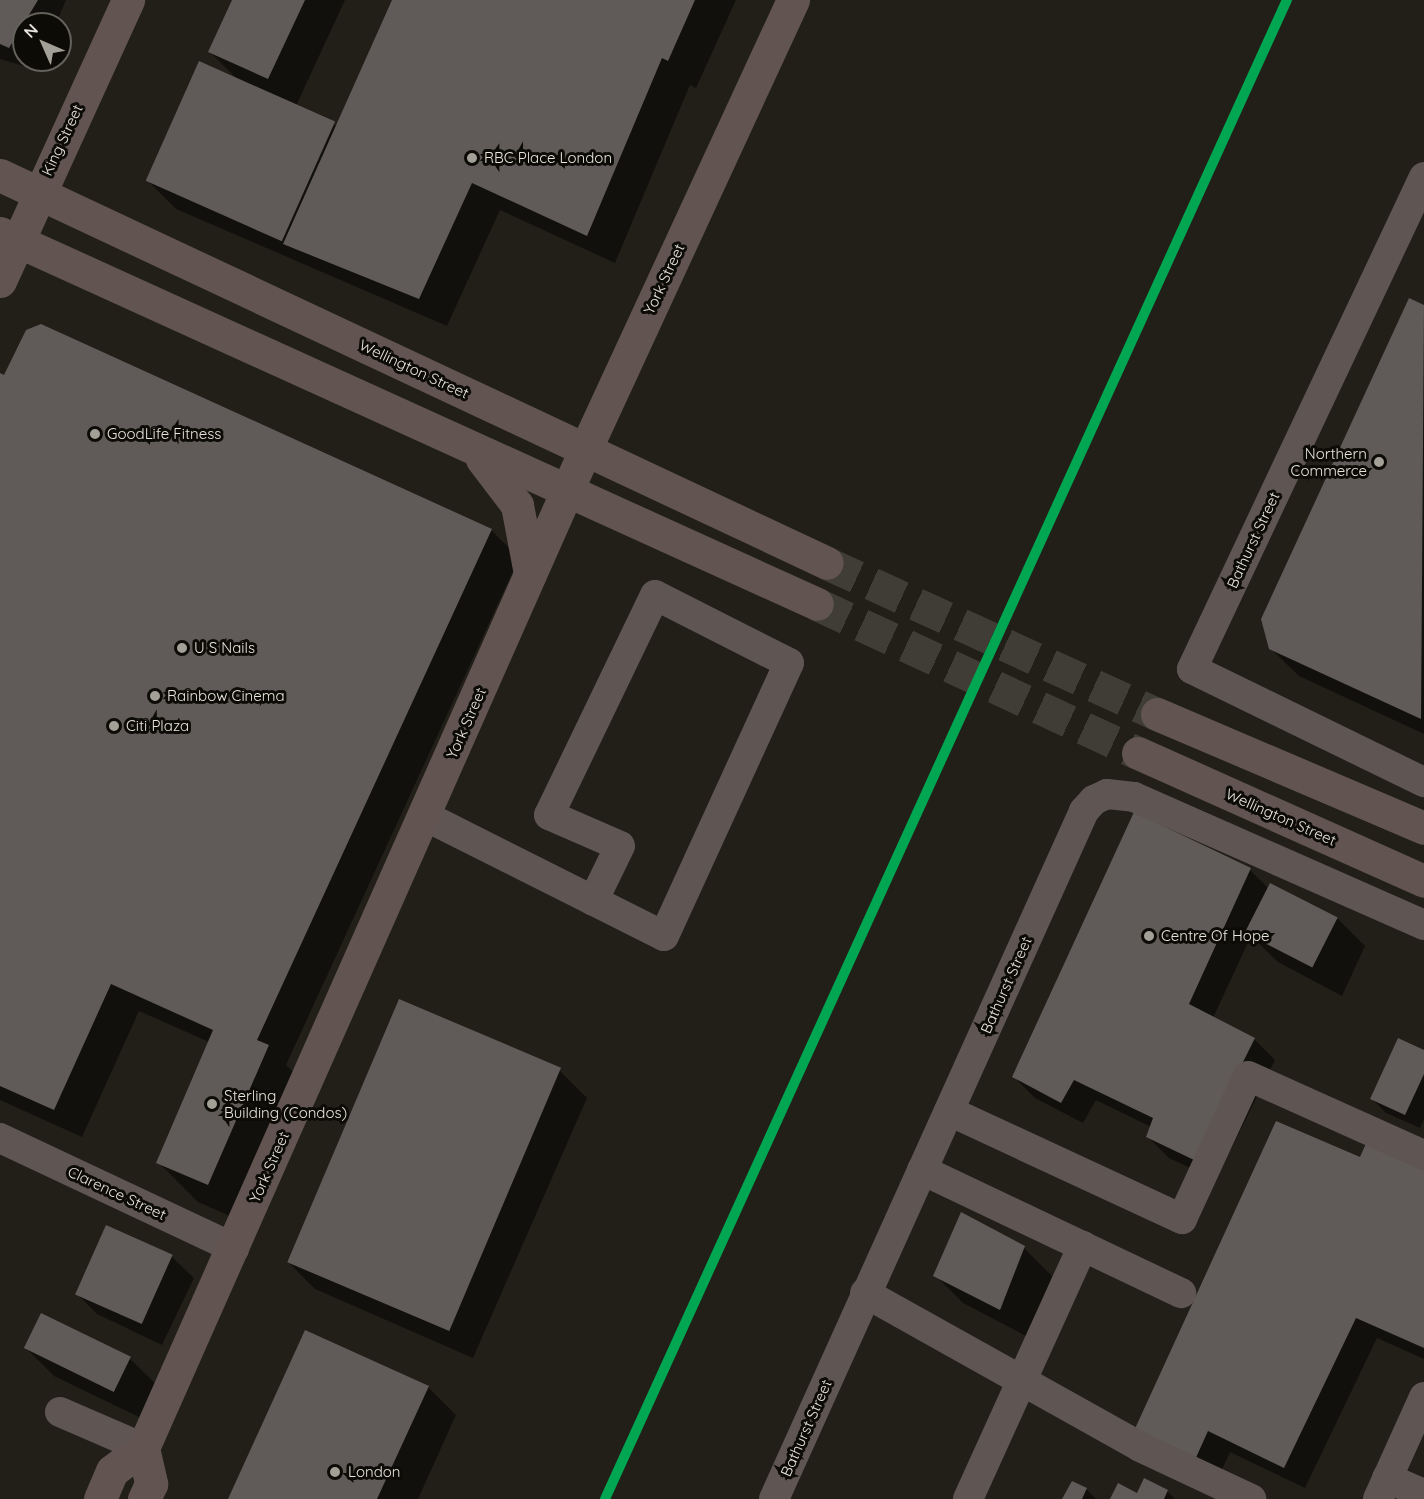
<!DOCTYPE html>
<html>
<head>
<meta charset="utf-8">
<style>
  body { margin:0 }
  #map { position:relative; width:1424px; height:1499px; overflow:hidden; background:#221f18; font-family:Quicksand,sans-serif }
  div>[style] { position:absolute }
  [style*='--x'] { left:calc(var(--x)*1px); top:calc(var(--y)*1px); width:calc(var(--w)*1px); rotate:calc(var(--a)*1deg) }
  .shadow>* { inset:0; background:#0007 }
  .building>* { inset:0; background:#605b59; transform-origin:0 0 }
  .major-tunnel>* { height:33px; margin-top:-16.5px; transform-origin:0; background:repeating-linear-gradient(90deg,#403d36 0 33px,transparent 0 49px) }
  .minor>* { height:30px; margin:-15px; padding:0 15px; transform-origin:15px; border-radius:15px; background:#5f5553 }
  .major>* { height:33px; margin:-16.5px; padding:0 16.5px; transform-origin:16.5px; border-radius:16.5px; background:#625551 }
  .rail-1>* { height:10px; margin:-5px; padding:0 5px; transform-origin:5px; border-radius:5px; background:#00a651 }
  .dots>* { width:16px; height:16px; translate:-50% -50%; box-sizing:border-box; border:3px solid #0d0b06; border-radius:50% }
  span { translate:-50% -50%; white-space:nowrap; text-align:center; line-height:1.15; -webkit-text-stroke:6px #0d0b06; paint-order:stroke }
  .street-label { font-size:15px; color:#e8e5dd }
  .poi-label { font-size:15px; color:#e8e5dd }
  .left { translate:0 -50%; text-align:left }
  .right { translate:-100% -50%; text-align:right }
  .north { position:absolute; left:12px; top:12px; width:60px; height:60px; box-sizing:border-box; background:#0d0b06; border:2px solid #65625c; border-radius:50%; rotate:315deg; font-size:16px; font-weight:700; line-height:24px; text-align:center; color:#e8e5dd }
  .north::after { content:''; display:block; margin:auto; width:21px; height:27px; background:#a3a098; clip-path:polygon(50% 0,100% 100%,50% 72%,0 100%) }
</style>
</head>
<body>
<div id="map">
  <div class="shadow">
    <i style="clip-path:polygon(0 0,66px 0,56px 24px,24px 24px,24px 60px,34px 60px,30px 68px,0 59px)"></i>
    <i style="clip-path:polygon(234px 0,345px 0,296px 106px,337px 126px,394px 0,736px 0,696px 88px,690px 85px,615px 263px,500px 210px,447px 326px,176px 209px,148px 181px,238px 80px,210px 52px)"></i>
    <i style="clip-path:polygon(1410px 300px,1424px 307px,1424px 734px,1299px 676px,1270px 648px)"></i>
    <i style="clip-path:polygon(0 374px,491px 530px,519px 558px,286px 1065px,308px 1086px,248px 1224px,198px 1202px,158px 1162px,209px 1042px,139px 1011px,82px 1137px,0 1100px)"></i>
    <i style="clip-path:polygon(1135px 814px,1250px 870px,1269px 889px,1337px 918px,1365px 946px,1342px 996px,1278px 962px,1251px 936px,1213px 1018px,1254px 1039px,1275px 1060px,1216px 1180px,1169px 1158px,1148px 1137px,1151px 1127px,1096px 1100px,1083px 1123px,1035px 1098px,1014px 1077px)"></i>
    <i style="clip-path:polygon(1424px 1052px,1424px 1119px,1420px 1128px,1386px 1113px,1372px 1099px)"></i>
    <i style="clip-path:polygon(559px 1070px,587px 1098px,473px 1358px,315px 1289px,287px 1261px)"></i>
    <i style="clip-path:polygon(1361px 1159px,1424px 1166px,1424px 1359px,1377px 1338px,1305px 1488px,1230px 1452px,1216px 1482px,1156px 1454px)"></i>
    <i style="clip-path:polygon(961px 1214px,1024px 1248px,1052px 1276px,1028px 1337px,963px 1303px,935px 1275px)"></i>
    <i style="clip-path:polygon(107px 1227px,172px 1257px,194px 1278px,162px 1345px,97px 1314px,76px 1293px)"></i>
    <i style="clip-path:polygon(41px 1315px,130px 1359px,158px 1386px,143px 1419px,54px 1376px,26px 1348px)"></i>
    <i style="clip-path:polygon(428px 1387px,456px 1415px,418px 1499px,230px 1499px)"></i>
    <i style="clip-path:polygon(1072px 1483px,1087px 1490px,1096px 1499px,1064px 1499px)"></i>
    <i style="clip-path:polygon(1167px 1491px,1175px 1499px,1112px 1499px,1138px 1495px)"></i>
  </div>
  <div class="building">
    <i style="clip-path:polygon(0 0,38px 0,9px 48px,0 44px)"></i>
    <i style="clip-path:polygon(232px 0,305px 0,268px 79px,208px 52px)"></i>
    <i style="clip-path:polygon(392px 0,695px 0,668px 61px,662px 58px,587px 236px,472px 183px,419px 299px,283px 244px)"></i>
    <i style="left:199px;top:61px;width:149px;height:131px;rotate:24deg"></i>
    <i style="clip-path:polygon(1409px 298px,1424px 305px,1421px 719px,1269px 649px,1261px 619px)"></i>
    <i style="clip-path:polygon(41px 324px,492px 529px,257px 1040px,269px 1045px,208px 1185px,156px 1163px,213px 1030px,111px 984px,54px 1110px,0 1086px,0 373px,4px 375px,26px 330px)"></i>
    <i style="clip-path:polygon(1134px 812px,1251px 868px,1189px 1004px,1255px 1038px,1194px 1160px,1146px 1137px,1153px 1118px,1074px 1080px,1061px 1103px,1012px 1077px)"></i>
    <i style="left:1270px;top:883px;width:76px;height:56px;rotate:27deg"></i>
    <i style="left:399px;top:999px;width:176px;height:286px;rotate:23deg"></i>
    <i style="clip-path:polygon(1398px 1038px,1424px 1050px,1424px 1074px,1405px 1115px,1370px 1099px)"></i>
    <i style="clip-path:polygon(1276px 1121px,1360px 1157px,1368px 1139px,1424px 1164px,1424px 1348px,1356px 1318px,1284px 1468px,1208px 1431px,1194px 1462px,1133px 1433px)"></i>
    <i style="clip-path:polygon(961px 1212px,1025px 1246px,1000px 1310px,933px 1276px)"></i>
    <i style="left:106px;top:1225px;width:73px;height:76px;rotate:24deg"></i>
    <i style="left:41px;top:1313px;width:100px;height:39px;rotate:26deg"></i>
    <i style="clip-path:polygon(305px 1330px,429px 1386px,377px 1499px,228px 1499px)"></i>
    <i style="clip-path:polygon(1144px 1478px,1168px 1490px,1164px 1499px,1110px 1499px,1118px 1483px,1137px 1493px)"></i>
    <i style="clip-path:polygon(1072px 1481px,1087px 1488px,1082px 1499px,1062px 1499px)"></i>
  </div>
  <div class="major-tunnel">
    <i style="--x:827;--y:563;--w:363;--a:24.6"></i>
    <i style="--x:817;--y:604;--w:354;--a:24.9"></i>
  </div>
  <div class="minor">
    <i style="--x:1424;--y:177;--w:544;--a:115.25"></i>
    <i style="--x:1192;--y:669;--w:258;--a:26"></i>
    <i style="--x:425;--y:816;--w:267;--a:26.7"></i>
    <i style="--x:664;--y:936;--w:300;--a:-65.4"></i>
    <i style="--x:789;--y:663;--w:150;--a:-153.1"></i>
    <i style="--x:655;--y:595;--w:244;--a:115.7"></i>
    <i style="--x:549;--y:815;--w:77;--a:23.6"></i>
    <i style="--x:620;--y:846;--w:61;--a:116.1"></i>
    <i style="--x:949;--y:1111;--w:257;--a:24.9"></i>
    <i style="--x:1182;--y:1219;--w:157;--a:-65.2"></i>
    <i style="--x:1248;--y:1076;--w:193;--a:24.2"></i>
    <i style="--x:0;--y:1138;--w:259;--a:25.2"></i>
    <i style="--x:922;--y:1170;--w:287;--a:25.4"></i>
    <i style="--x:865;--y:1293;--w:315;--a:29.2"></i>
    <i style="--x:1140;--y:1447;--w:123;--a:25.1"></i>
    <i style="--x:60;--y:1412;--w:90;--a:23.4"></i>
    <i style="--x:1387;--y:1478;--w:40;--a:23.4"></i>
    <i style="--x:774;--y:1499;--w:755;--a:-65.74"></i>
    <i style="--x:1084;--y:811;--w:15;--a:-48"></i>
    <i style="--x:1094;--y:800;--w:14;--a:-25"></i>
    <i style="--x:1107;--y:794;--w:27;--a:6"></i>
    <i style="--x:1134;--y:797;--w:317;--a:23.8"></i>
    <i style="--x:968;--y:1499;--w:278;--a:-65.6"></i>
    <i style="--x:1378;--y:1499;--w:112;--a:-65.7"></i>
  </div>
  <div class="major">
    <i style="--x:0;--y:175;--w:913;--a:25.13"></i>
    <i style="--x:0;--y:233;--w:897;--a:24.42"></i>
    <i style="--x:0;--y:281;--w:309;--a:-65.5"></i>
    <i style="--x:482;--y:459;--w:58;--a:52.7"></i>
    <i style="--x:517;--y:505;--w:70;--a:79.3"></i>
    <i style="--x:1157;--y:714;--w:290;--a:23.1"></i>
    <i style="--x:1138;--y:753;--w:313;--a:24.1"></i>
    <i style="--x:143;--y:1448;--w:37;--a:77"></i>
    <i style="--x:151;--y:1484;--w:17;--a:115"></i>
    <i style="--x:100;--y:1499;--w:30;--a:-67"></i>
    <i style="--x:112;--y:1471;--w:39;--a:-37"></i>
    <i style="--x:143;--y:1448;--w:1091;--a:-66.11"></i>
    <i style="--x:585;--y:450;--w:496;--a:-65.2"></i>
  </div>
  <div class="rail-1">
    <i style="--x:605;--y:1499;--w:1647;--a:-65.54"></i>
  </div>
  <div class="dots">
    <i style="left:472px;top:158px;background:#a3a098"></i>
    <i style="left:95px;top:434px;background:#a3a098"></i>
    <i style="left:1379px;top:462px;background:#a3a098"></i>
    <i style="left:182px;top:648px;background:#a3a098"></i>
    <i style="left:155px;top:696px;background:#a3a098"></i>
    <i style="left:114px;top:726px;background:#a3a098"></i>
    <i style="left:1149px;top:936px;background:#a3a098"></i>
    <i style="left:212px;top:1104px;background:#a3a098"></i>
    <i style="left:335px;top:1472px;background:#a3a098"></i>
  </div>
  <div class="street-label">
    <span style="left:62px;top:140px;rotate:-65deg">King Street</span>
    <span style="left:664px;top:279px;rotate:-65deg">York Street</span>
    <span style="left:414px;top:369px;rotate:25deg">Wellington Street</span>
    <span style="left:1253px;top:540px;rotate:-65deg">Bathurst Street</span>
    <span style="left:466px;top:723px;rotate:-66deg">York Street</span>
    <span style="left:1281px;top:817px;rotate:24deg">Wellington Street</span>
    <span style="left:1006px;top:985px;rotate:-66deg">Bathurst Street</span>
    <span style="left:269px;top:1167px;rotate:-66deg">York Street</span>
    <span style="left:117px;top:1193px;rotate:25deg">Clarence Street</span>
    <span style="left:806px;top:1428px;rotate:-66deg">Bathurst Street</span>
  </div>
  <div class="poi-label">
    <span class="left" style="left:484px;top:158px">RBC Place London</span>
    <span class="left" style="left:107px;top:434px">GoodLife Fitness</span>
    <span class="right" style="left:1367px;top:462px">Northern<br>Commerce</span>
    <span class="left" style="left:194px;top:648px">U S Nails</span>
    <span class="left" style="left:167px;top:696px">Rainbow Cinema</span>
    <span class="left" style="left:126px;top:726px">Citi Plaza</span>
    <span class="left" style="left:1161px;top:936px">Centre Of Hope</span>
    <span class="left" style="left:224px;top:1104px">Sterling<br>Building (Condos)</span>
    <span class="left" style="left:348px;top:1472px">London</span>
  </div>
  <div class="north">N</div>
</div>
</body>
</html>
